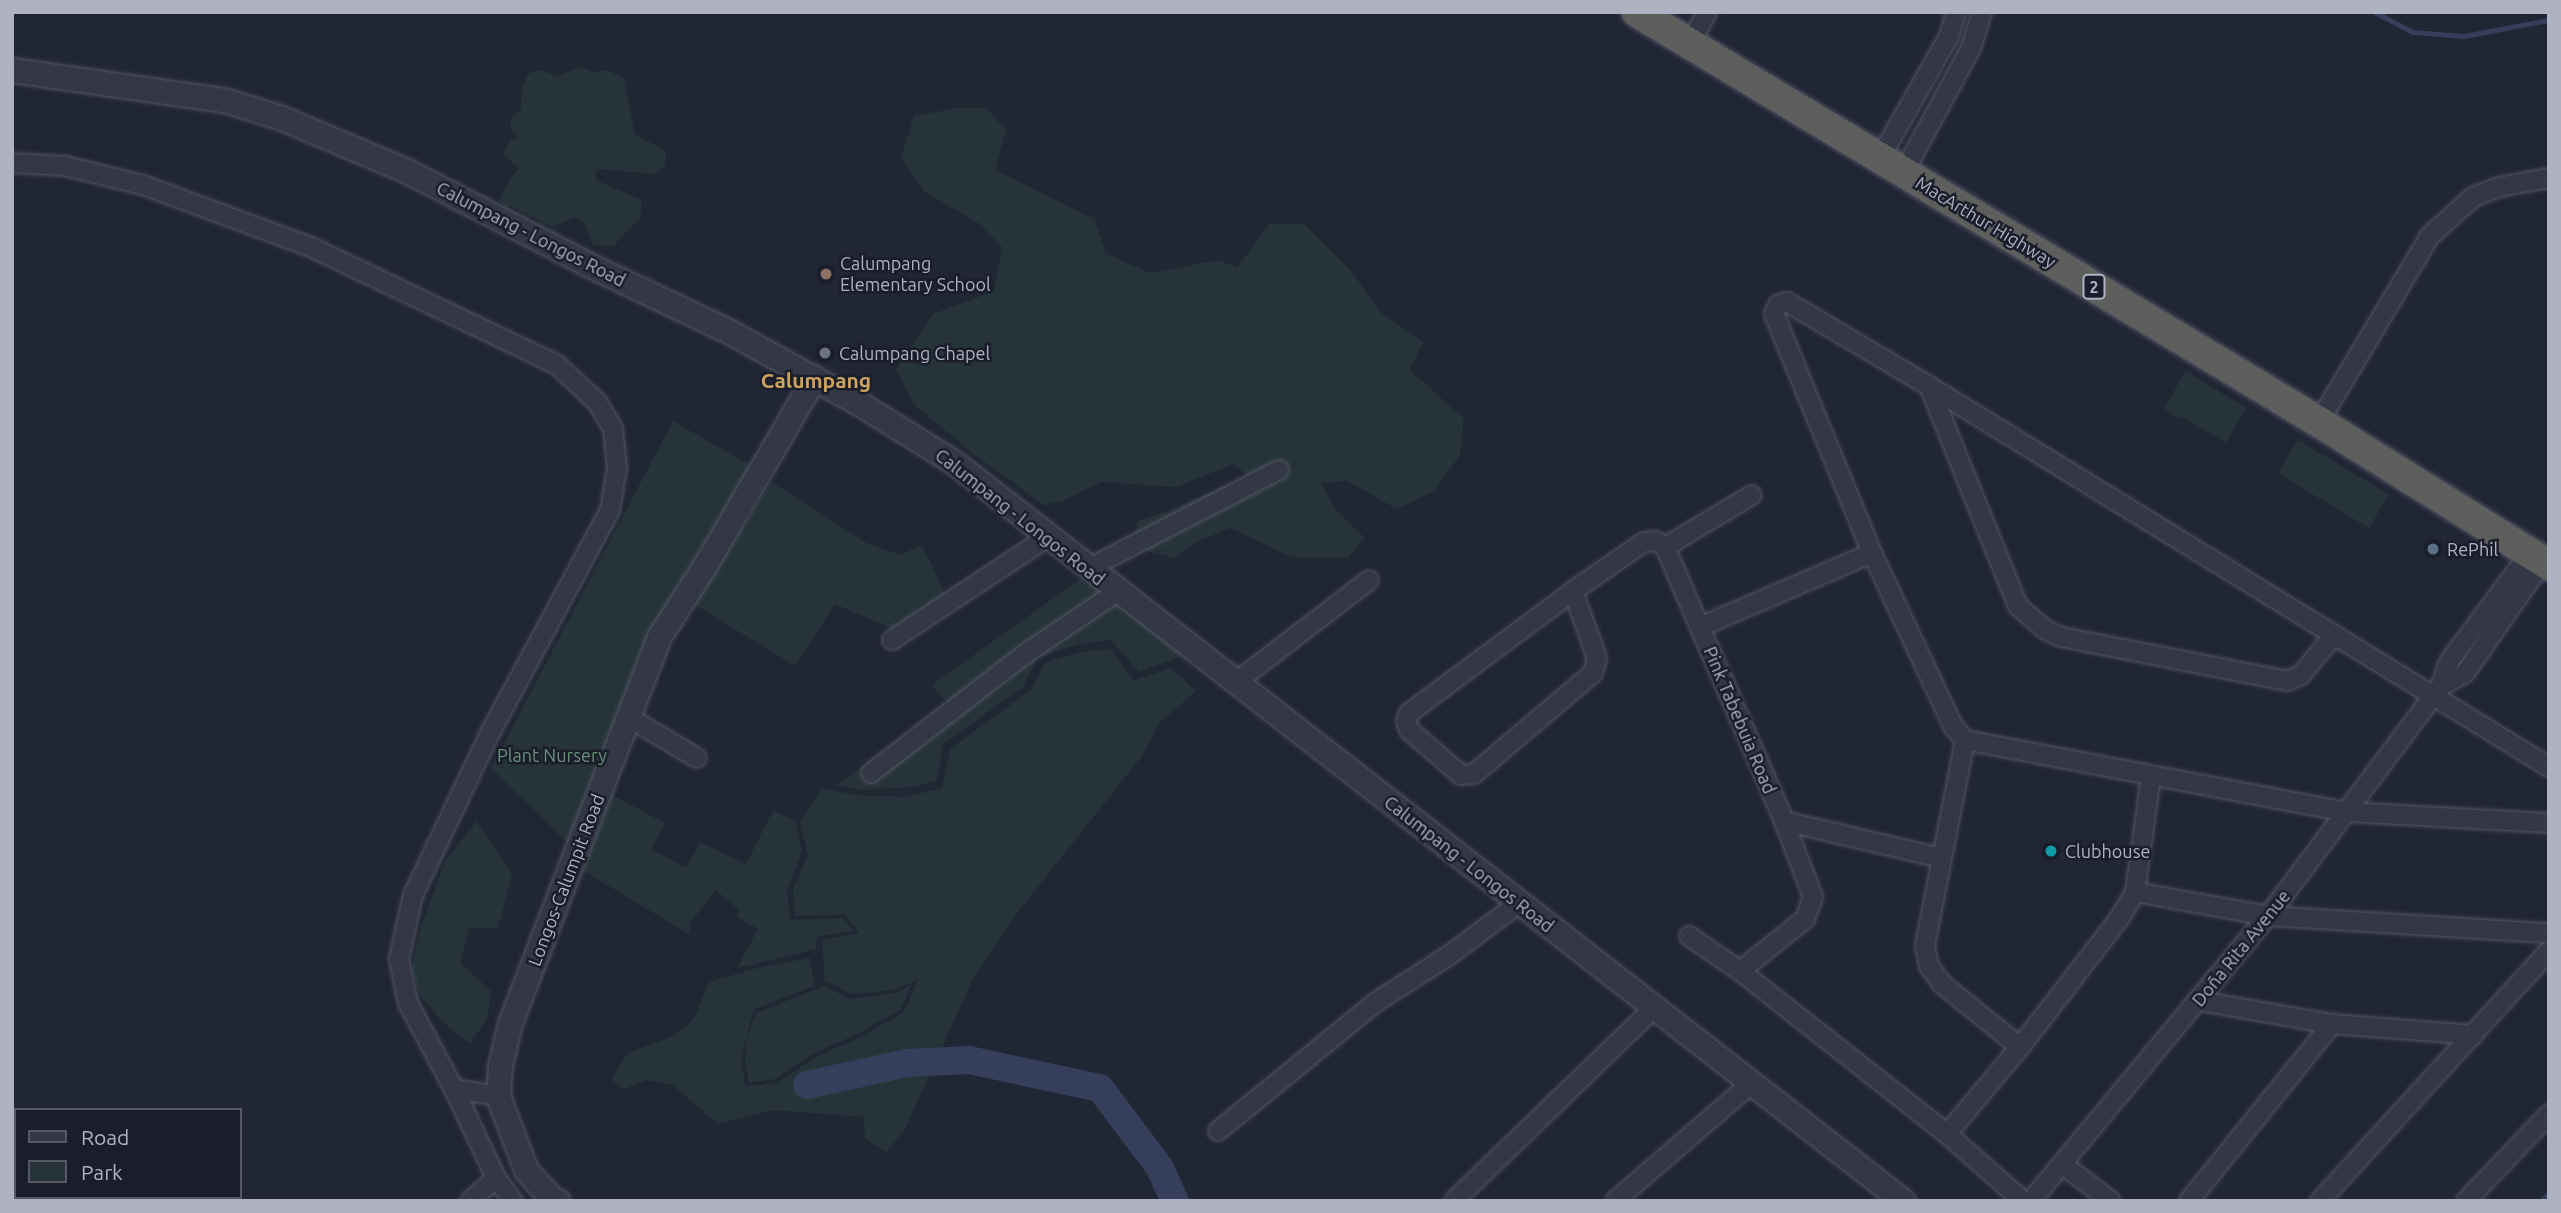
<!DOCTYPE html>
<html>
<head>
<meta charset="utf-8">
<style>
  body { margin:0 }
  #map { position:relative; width:2561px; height:1213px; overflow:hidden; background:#212635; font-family:Ubuntu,sans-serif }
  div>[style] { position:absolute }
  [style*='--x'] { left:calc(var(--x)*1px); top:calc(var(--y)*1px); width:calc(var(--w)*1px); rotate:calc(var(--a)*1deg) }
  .green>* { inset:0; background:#263439; transform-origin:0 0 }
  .stream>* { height:4.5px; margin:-2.25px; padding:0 2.25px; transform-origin:2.25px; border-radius:2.25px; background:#353e5b }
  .river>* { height:28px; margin:-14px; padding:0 14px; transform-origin:14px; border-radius:14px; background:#353e5b }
  .roads { filter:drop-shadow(0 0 2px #515563) drop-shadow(0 0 2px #515563) }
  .minor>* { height:18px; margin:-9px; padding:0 9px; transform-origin:9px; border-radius:9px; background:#343846 }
  .tertiary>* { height:23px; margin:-11.5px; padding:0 11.5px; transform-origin:11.5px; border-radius:11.5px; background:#343846 }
  .trunk>* { height:30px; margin:-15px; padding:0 15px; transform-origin:15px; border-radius:15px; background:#5e5e5c }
  .dots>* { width:19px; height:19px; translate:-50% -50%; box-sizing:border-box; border:4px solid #1a1d2a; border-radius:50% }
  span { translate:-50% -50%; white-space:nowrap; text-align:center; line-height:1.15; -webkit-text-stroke:5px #1a1d2a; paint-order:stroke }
  .shield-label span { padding:2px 5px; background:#1a1d2a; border:2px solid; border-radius:5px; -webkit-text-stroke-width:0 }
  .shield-label { font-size:16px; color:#aeb2c2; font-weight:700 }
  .street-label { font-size:18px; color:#aeb2c2 }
  .poi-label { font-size:18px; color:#aeb2c2 }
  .left { translate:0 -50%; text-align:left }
  .park-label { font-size:18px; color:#689179 }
  .quarter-label { font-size:21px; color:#cba260; font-weight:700 }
  .frame { position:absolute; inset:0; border:14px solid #aeb2c2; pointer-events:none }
  .legend { position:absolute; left:14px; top:1108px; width:228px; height:91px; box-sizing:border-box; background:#1a1d2a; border:2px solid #555967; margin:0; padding:9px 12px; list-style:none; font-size:21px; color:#aeb2c2 }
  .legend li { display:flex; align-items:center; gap:14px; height:35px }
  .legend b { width:35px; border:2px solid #555967 }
</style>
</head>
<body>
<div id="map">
  <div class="green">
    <i style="clip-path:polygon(582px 67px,595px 73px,607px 70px,624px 78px,635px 134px,666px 151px,665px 166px,654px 174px,600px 169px,595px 173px,596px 180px,642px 200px,640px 218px,613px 246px,593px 245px,585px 224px,576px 217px,552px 227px,511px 206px,506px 208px,499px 201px,510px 178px,519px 168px,502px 154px,511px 140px,519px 138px,510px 128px,512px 116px,521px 109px,522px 89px,528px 74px,539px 70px,558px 76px)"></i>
    <i style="clip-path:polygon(958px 108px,986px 108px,1006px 130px,995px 170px,1094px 219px,1106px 253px,1149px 273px,1219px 260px,1237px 268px,1269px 224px,1304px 224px,1352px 272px,1379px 311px,1423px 342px,1410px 370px,1464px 419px,1460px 455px,1435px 490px,1397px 509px,1347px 481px,1321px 483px,1336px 510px,1365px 538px,1348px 558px,1292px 557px,1230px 528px,1194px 543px,1175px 558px,1135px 548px,1137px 521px,1172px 509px,1248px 476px,1233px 464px,1176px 487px,1102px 482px,1065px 500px,1044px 505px,973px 454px,914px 404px,896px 370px,933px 314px,994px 291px,1002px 247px,980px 224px,925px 192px,901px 158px,914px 116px)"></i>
    <i style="clip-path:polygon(2186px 371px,2246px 408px,2226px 443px,2186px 419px,2174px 416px,2164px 408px)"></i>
    <i style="clip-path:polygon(673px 421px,751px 466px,645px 642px,569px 844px,491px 768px)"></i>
    <i style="left:2298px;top:440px;width:106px;height:39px;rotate:31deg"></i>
    <i style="clip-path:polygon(772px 482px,868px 544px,900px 555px,922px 545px,947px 597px,898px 631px,835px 604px,795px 666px,694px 604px)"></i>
    <i style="clip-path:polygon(1083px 577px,1186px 655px,1139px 672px,1111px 640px,1079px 644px,1037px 658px,1023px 687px,943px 744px,937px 780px,913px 787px,862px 790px,836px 785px,950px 706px,932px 685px)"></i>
    <i style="clip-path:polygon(1110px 649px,1134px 680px,1171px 668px,1196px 691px,1161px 721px,1142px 756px,1017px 913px,972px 981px,905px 1129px,886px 1152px,865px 1139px,864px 1117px,773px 1110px,718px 1124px,673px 1085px,646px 1080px,624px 1089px,611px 1079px,628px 1053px,673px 1036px,694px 1019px,709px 982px,761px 967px,810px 958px,814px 986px,754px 1009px,741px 1058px,745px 1086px,776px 1083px,818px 1056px,861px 1037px,904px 1012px,918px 980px,893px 990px,850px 994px,825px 980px,822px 940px,859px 933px,845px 915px,795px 916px,793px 889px,808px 855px,800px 822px,822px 788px,854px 795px,907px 797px,942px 788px,950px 749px,1032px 689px,1045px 663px,1079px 652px)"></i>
    <i style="clip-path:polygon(608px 793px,665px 823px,651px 849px,686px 868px,701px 842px,746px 864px,773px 810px,795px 821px,802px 851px,787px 891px,790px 920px,843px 918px,854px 931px,817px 936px,816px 949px,737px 968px,758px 929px,737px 917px,739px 910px,716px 890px,691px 922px,689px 934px,579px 868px)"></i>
    <i style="clip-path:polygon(477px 821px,512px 874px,498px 928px,469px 928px,460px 963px,491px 991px,487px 1019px,470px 1043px,445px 1024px,421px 997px,411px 969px,420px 930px,445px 861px)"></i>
    <i style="clip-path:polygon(911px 985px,901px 1009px,857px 1034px,814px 1053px,775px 1079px,749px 1083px,745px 1060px,747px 1037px,756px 1013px,825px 986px,849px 999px,895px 993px)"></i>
  </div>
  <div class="stream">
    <i style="--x:2375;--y:12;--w:43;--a:27.8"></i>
    <i style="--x:2413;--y:32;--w:51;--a:4.5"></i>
    <i style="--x:2464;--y:36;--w:86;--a:-10.7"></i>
    <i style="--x:2541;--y:1201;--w:11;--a:-45"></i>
  </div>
  <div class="river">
    <i style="--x:807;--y:1085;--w:102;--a:-12.4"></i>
    <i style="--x:907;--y:1063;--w:62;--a:-2.8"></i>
    <i style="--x:969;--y:1060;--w:134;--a:12.1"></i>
    <i style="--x:1100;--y:1088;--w:100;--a:53.1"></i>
    <i style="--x:1160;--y:1168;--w:36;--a:66"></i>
  </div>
  <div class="roads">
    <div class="minor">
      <i style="--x:1690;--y:43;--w:35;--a:-61"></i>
      <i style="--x:1880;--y:158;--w:140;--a:-60.5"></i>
      <i style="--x:1949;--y:36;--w:25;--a:-74"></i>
      <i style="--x:12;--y:163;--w:53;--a:3.2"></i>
      <i style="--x:65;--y:166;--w:80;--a:13.7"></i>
      <i style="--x:143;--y:185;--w:181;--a:20.3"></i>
      <i style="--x:313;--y:248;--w:271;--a:25.6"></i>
      <i style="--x:557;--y:365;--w:54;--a:42.8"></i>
      <i style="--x:597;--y:402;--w:31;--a:59"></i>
      <i style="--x:613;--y:429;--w:39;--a:84"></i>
      <i style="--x:617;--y:468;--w:43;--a:99.5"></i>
      <i style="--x:610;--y:510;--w:251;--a:118.3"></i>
      <i style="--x:491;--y:731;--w:182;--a:115.4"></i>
      <i style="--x:413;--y:895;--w:66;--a:102.3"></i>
      <i style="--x:399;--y:959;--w:45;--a:78.4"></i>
      <i style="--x:408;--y:1003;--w:98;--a:61.9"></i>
      <i style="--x:454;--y:1089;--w:45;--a:9"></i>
      <i style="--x:1904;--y:172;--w:141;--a:-61.6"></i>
      <i style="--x:1971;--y:48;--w:38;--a:-73"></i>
      <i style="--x:1929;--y:386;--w:237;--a:68"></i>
      <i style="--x:2018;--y:606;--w:37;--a:41"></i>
      <i style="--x:2046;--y:630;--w:17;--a:25"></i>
      <i style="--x:2061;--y:637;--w:230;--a:11"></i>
      <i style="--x:2287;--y:681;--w:15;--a:-23"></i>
      <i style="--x:2301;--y:675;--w:52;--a:-50.5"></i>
      <i style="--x:2319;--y:422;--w:217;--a:-59.2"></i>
      <i style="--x:2430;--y:236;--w:58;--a:-42.2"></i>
      <i style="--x:2473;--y:197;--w:28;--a:-21"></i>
      <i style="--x:2499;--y:187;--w:51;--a:-10.2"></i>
      <i style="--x:1665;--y:547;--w:101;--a:-30.9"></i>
      <i style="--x:1089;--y:568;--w:214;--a:-27.3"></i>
      <i style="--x:1573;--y:591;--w:71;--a:70.3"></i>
      <i style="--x:1597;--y:658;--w:16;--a:105"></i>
      <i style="--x:1593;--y:673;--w:156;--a:139.7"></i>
      <i style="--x:1474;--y:774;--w:13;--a:176"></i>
      <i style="--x:1461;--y:775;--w:69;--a:-139.1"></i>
      <i style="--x:1409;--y:730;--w:9;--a:-108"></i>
      <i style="--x:1406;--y:721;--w:9;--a:-69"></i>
      <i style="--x:1409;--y:713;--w:204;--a:-36.6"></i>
      <i style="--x:1573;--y:591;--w:86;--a:-34.6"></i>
      <i style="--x:1644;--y:542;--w:12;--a:-5"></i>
      <i style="--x:1656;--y:541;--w:11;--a:34"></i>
      <i style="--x:1665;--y:547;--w:299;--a:66.5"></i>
      <i style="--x:1784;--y:821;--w:81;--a:69.1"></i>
      <i style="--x:1813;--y:897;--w:23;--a:110"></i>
      <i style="--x:1805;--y:919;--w:83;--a:141.3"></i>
      <i style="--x:1700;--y:627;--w:187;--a:-23.3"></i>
      <i style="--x:892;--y:640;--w:188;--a:-33.5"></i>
      <i style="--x:1235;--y:683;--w:169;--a:-37.5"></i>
      <i style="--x:2441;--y:686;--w:27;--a:-28"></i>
      <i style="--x:2465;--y:673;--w:136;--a:-55.1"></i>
      <i style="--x:628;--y:717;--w:80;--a:30.7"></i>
      <i style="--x:1965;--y:740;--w:210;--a:101"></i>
      <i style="--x:1925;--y:946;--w:20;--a:79"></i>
      <i style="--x:1929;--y:966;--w:22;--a:54"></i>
      <i style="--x:1942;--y:984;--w:100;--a:38.9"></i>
      <i style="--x:2549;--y:767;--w:728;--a:-148.43"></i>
      <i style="--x:1929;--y:386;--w:165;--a:-149.4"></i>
      <i style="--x:1787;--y:302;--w:9;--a:162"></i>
      <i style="--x:1778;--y:305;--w:10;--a:114"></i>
      <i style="--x:1774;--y:314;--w:258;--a:67.7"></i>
      <i style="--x:1872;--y:553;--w:191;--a:64.9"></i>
      <i style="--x:1953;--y:726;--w:18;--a:49"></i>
      <i style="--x:1965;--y:740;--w:388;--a:10.7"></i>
      <i style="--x:2346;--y:812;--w:203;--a:3.1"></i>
      <i style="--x:871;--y:773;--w:195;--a:-37.7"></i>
      <i style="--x:1025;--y:654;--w:111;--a:-34"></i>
      <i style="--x:1784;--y:821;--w:161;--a:13.3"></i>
      <i style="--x:2135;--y:892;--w:117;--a:-82.1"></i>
      <i style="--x:1689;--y:936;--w:62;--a:34.5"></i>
      <i style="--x:1740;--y:971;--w:263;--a:38.2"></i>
      <i style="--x:1947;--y:1134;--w:101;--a:41.4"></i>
      <i style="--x:2200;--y:1001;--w:134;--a:9.9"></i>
      <i style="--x:2332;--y:1024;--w:142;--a:4.4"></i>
      <i style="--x:454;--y:1089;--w:98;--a:64.7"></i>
      <i style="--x:496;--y:1178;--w:29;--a:54"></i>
      <i style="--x:1218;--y:1131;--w:204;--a:-39.2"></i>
      <i style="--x:1376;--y:1002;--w:89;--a:-32.6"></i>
      <i style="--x:1451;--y:954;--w:85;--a:-36.9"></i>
      <i style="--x:1947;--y:1134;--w:114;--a:-50"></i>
      <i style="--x:2020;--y:1047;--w:162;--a:-52.3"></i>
      <i style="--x:2119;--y:919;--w:31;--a:-59"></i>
      <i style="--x:2135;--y:892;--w:135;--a:10.2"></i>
      <i style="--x:2268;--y:916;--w:282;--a:3.5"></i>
      <i style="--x:2062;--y:1164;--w:61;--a:37.1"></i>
      <i style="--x:470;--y:1201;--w:35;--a:-41"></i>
      <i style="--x:1454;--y:1201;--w:279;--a:-44"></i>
      <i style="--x:1615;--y:1201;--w:182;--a:-40.8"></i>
      <i style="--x:2031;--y:1201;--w:371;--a:-50.3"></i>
      <i style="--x:2268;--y:916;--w:288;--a:-53.1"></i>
      <i style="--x:2441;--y:686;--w:25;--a:-72"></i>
      <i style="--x:2449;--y:662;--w:136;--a:-53.4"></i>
      <i style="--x:2189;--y:1201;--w:228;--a:-51.1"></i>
      <i style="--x:2320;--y:1201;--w:339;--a:-47.5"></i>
      <i style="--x:2466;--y:1201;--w:120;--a:-46.3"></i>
    </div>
    <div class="tertiary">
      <i style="--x:12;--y:70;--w:214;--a:8.1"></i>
      <i style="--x:224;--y:100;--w:61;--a:17.2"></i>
      <i style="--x:282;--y:118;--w:138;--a:23"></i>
      <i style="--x:409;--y:172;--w:198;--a:27.3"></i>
      <i style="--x:585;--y:263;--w:161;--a:25.4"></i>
      <i style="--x:730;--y:332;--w:145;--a:28.9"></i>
      <i style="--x:857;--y:402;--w:115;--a:31.9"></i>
      <i style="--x:955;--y:463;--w:1201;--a:37.9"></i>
      <i style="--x:558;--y:1201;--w:5;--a:-169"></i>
      <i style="--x:553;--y:1200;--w:40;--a:-132"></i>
      <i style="--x:526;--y:1170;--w:79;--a:-110.7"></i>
      <i style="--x:498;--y:1096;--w:30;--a:-86"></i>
      <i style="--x:500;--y:1066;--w:44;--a:-76.9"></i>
      <i style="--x:510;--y:1023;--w:416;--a:-68.9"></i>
      <i style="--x:660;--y:635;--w:81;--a:-57.1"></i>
      <i style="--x:704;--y:567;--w:219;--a:-59.8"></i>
    </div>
    <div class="trunk">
      <i style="--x:1637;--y:12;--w:796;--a:31.01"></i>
      <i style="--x:2319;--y:422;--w:271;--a:31.9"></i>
    </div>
  </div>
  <div class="dots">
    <i style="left:826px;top:274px;background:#8d6e63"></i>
    <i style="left:825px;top:353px;background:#6b7280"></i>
    <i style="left:2433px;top:549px;background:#5c6f8a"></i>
    <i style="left:2051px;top:851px;background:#0f9aa8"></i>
  </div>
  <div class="shield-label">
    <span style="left:2094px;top:287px">2</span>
  </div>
  <div class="street-label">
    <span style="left:1986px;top:222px;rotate:31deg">MacArthur Highway</span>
    <span style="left:531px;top:234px;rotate:27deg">Calumpang - Longos Road</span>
    <span style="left:1020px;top:517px;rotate:38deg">Calumpang - Longos Road</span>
    <span style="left:1740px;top:720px;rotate:67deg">Pink Tabebuia Road</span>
    <span style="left:1469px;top:864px;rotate:38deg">Calumpang - Longos Road</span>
    <span style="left:566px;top:880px;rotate:-69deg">Longos-Calumpit Road</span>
    <span style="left:2241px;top:948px;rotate:-51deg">Doña Rita Avenue</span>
  </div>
  <div class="poi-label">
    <span class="left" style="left:840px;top:274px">Calumpang<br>Elementary School</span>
    <span class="left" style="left:839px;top:353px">Calumpang Chapel</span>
    <span class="left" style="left:2447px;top:549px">RePhil</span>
    <span class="left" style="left:2065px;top:851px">Clubhouse</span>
  </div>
  <div class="park-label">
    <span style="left:552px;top:755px">Plant Nursery</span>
  </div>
  <div class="quarter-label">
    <span style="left:816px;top:380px">Calumpang</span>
  </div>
  <div class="frame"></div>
  <ul class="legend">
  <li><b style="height:9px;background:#343846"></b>Road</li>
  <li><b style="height:19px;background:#263439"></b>Park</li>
  </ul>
</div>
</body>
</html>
